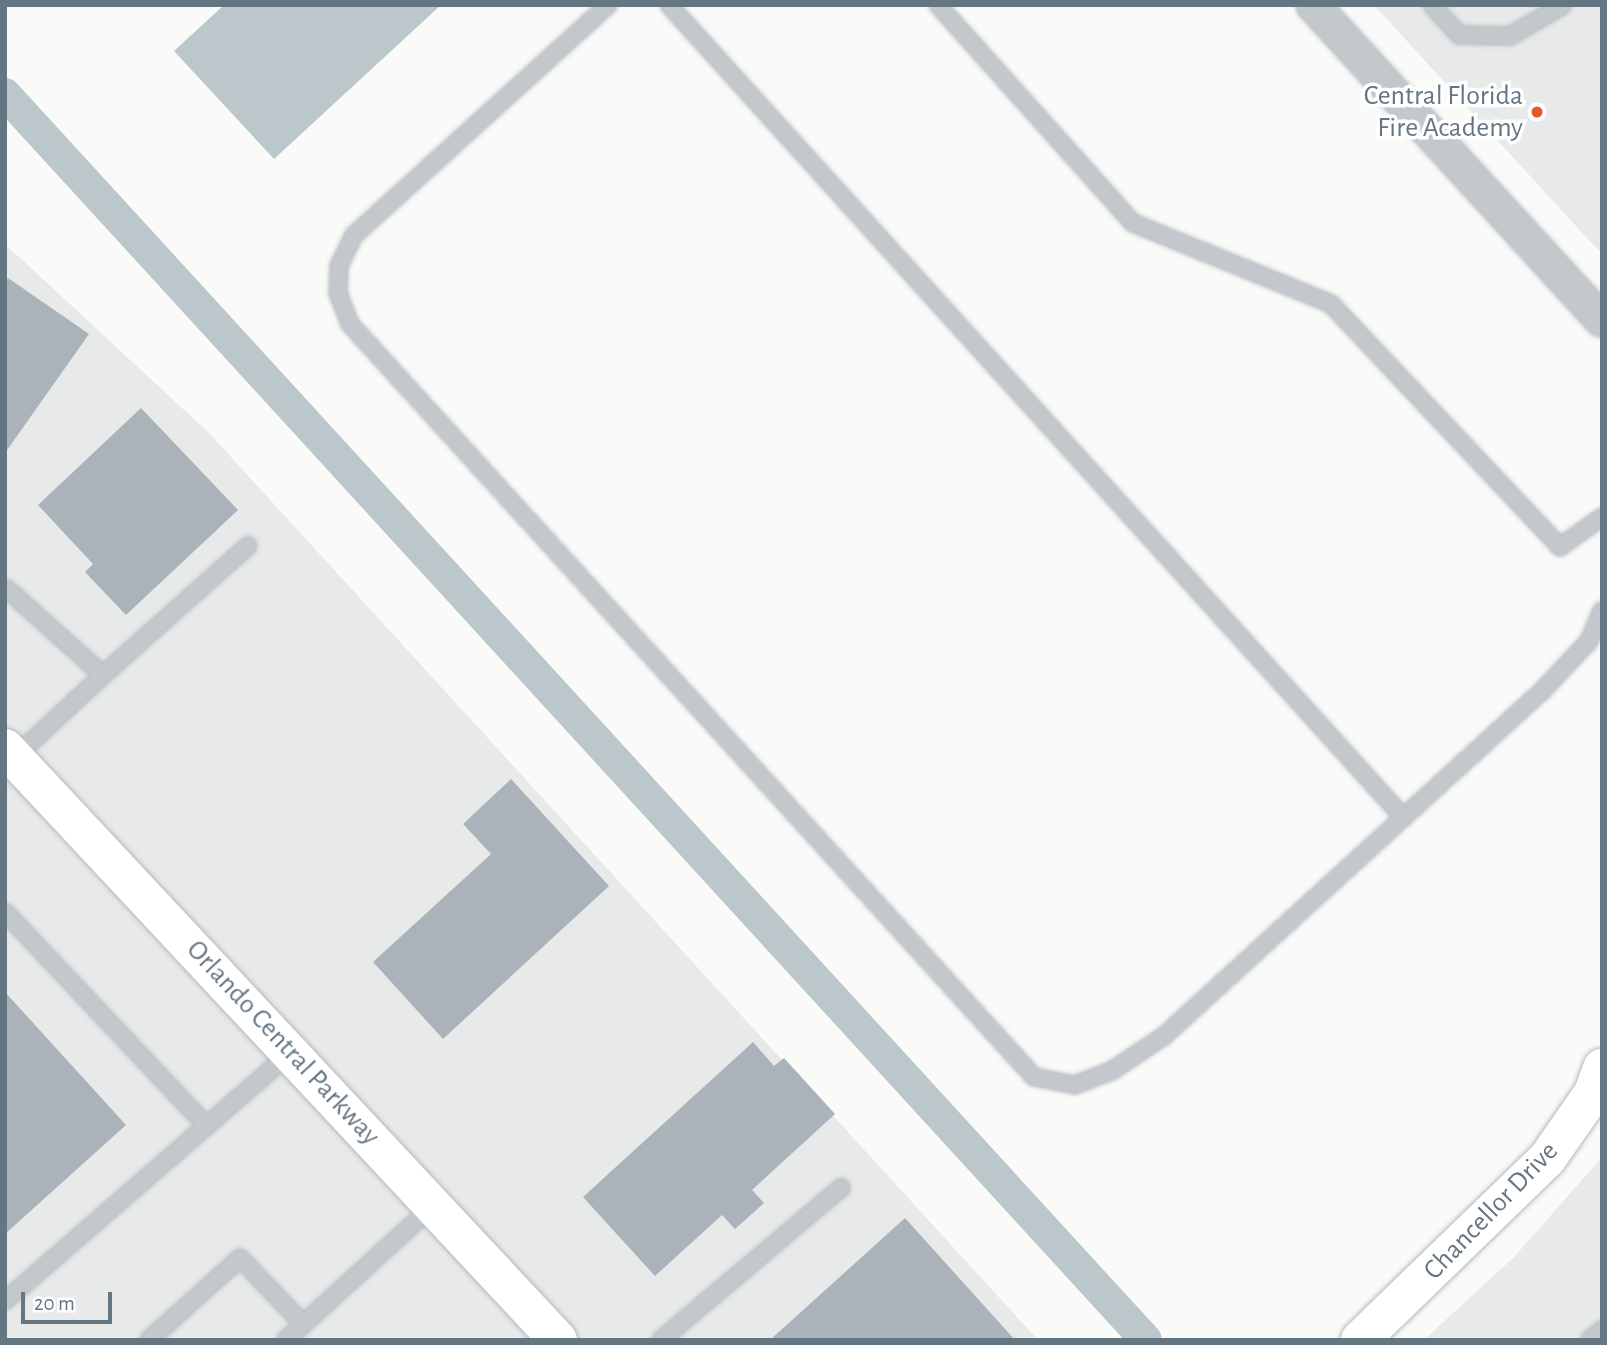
<!DOCTYPE html>
<html>
<head>
<meta charset="utf-8">
<style>
  body { margin:0 }
  #map { position:relative; width:1607px; height:1345px; overflow:hidden; background:#fafaf8; font-family:"Alegreya Sans",sans-serif }
  div>[style] { position:absolute }
  [style*='--x'] { left:calc(var(--x)*1px); top:calc(var(--y)*1px); width:calc(var(--w)*1px); rotate:calc(var(--a)*1deg) }
  .built>* { inset:0; background:#e8e9e9 }
  .water>* { inset:0; background:#bbc7cb }
  .canal>* { height:32px; margin:-16px; padding:0 16px; transform-origin:16px; border-radius:16px; background:#bbc7cb }
  .building>* { inset:0; background:#aab3b9 }
  .roads { filter:drop-shadow(0 0 2px #b3babf) drop-shadow(0 0 2px #b3babf) }
  .lane>* { height:16px; margin:-8px; padding:0 8px; transform-origin:8px; border-radius:8px; background:#c3c8cc }
  .street>* { height:32px; margin:-16px; padding:0 16px; transform-origin:16px; border-radius:16px; background:#c3c8cc }
  .secondary>* { height:38px; margin:-19px; padding:0 19px; transform-origin:19px; border-radius:19px; background:#fff }
  .dots>* { width:19px; height:19px; translate:-50% -50%; box-sizing:border-box; border:4px solid #fff; border-radius:50% }
  span { translate:-50% -50%; white-space:nowrap; text-align:center; line-height:1.15; -webkit-text-stroke:7px #fff; paint-order:stroke }
  .poi-label { font-size:28px; color:#657683 }
  .right { translate:-100% -50%; text-align:right }
  .street-label { font-size:28px; color:#657683 }
  .frame { position:absolute; inset:0; border:7px solid #657683; pointer-events:none }
  .scale { position:absolute; left:21px; top:1292px; width:91px; height:32px; box-sizing:border-box; border:4px solid #657683; border-top:0; padding-left:9px; font-size:21px; line-height:24px; white-space:nowrap; color:#657683; -webkit-text-stroke:5px #fff; paint-order:stroke }
</style>
</head>
<body>
<div id="map">
  <div class="built">
    <i style="clip-path:polygon(1374px 5px,1602px 5px,1602px 254px,1584px 235px)"></i>
    <i style="clip-path:polygon(5px 244px,209px 433px,1038px 1340px,5px 1340px)"></i>
    <i style="clip-path:polygon(1602px 1157px,1602px 1340px,1424px 1340px,1515px 1256px)"></i>
  </div>
  <div class="water">
    <i style="clip-path:polygon(224px 5px,441px 5px,274px 159px,174px 51px)"></i>
  </div>
  <div class="canal">
    <i style="--x:5;--y:94;--w:1689;--a:47.52"></i>
  </div>
  <div class="building">
    <i style="clip-path:polygon(8px 278px,89px 334px,5px 453px,5px 282px)"></i>
    <i style="clip-path:polygon(141px 408px,238px 510px,126px 615px,85px 572px,93px 564px,38px 505px)"></i>
    <i style="clip-path:polygon(511px 779px,609px 886px,443px 1039px,373px 962px,491px 854px,463px 824px)"></i>
    <i style="clip-path:polygon(5px 992px,126px 1125px,5px 1234px)"></i>
    <i style="clip-path:polygon(753px 1042px,774px 1066px,784px 1058px,835px 1114px,752px 1190px,764px 1203px,735px 1229px,722px 1215px,655px 1276px,583px 1197px)"></i>
    <i style="clip-path:polygon(905px 1218px,1015px 1340px,770px 1340px)"></i>
  </div>
  <div class="roads">
    <div class="lane">
      <i style="--x:608;--y:5;--w:343;--a:137.8"></i>
      <i style="--x:354;--y:235;--w:34;--a:116"></i>
      <i style="--x:339;--y:266;--w:27;--a:92"></i>
      <i style="--x:338;--y:293;--w:33;--a:69"></i>
      <i style="--x:350;--y:324;--w:1017;--a:47.75"></i>
      <i style="--x:1034;--y:1077;--w:42;--a:11"></i>
      <i style="--x:1075;--y:1085;--w:41;--a:-21.5"></i>
      <i style="--x:1113;--y:1070;--w:61;--a:-33.7"></i>
      <i style="--x:1164;--y:1036;--w:512;--a:-42.39"></i>
      <i style="--x:1542;--y:691;--w:69;--a:-46.8"></i>
      <i style="--x:1589;--y:641;--w:33;--a:-67"></i>
      <i style="--x:669;--y:5;--w:1093;--a:47.89"></i>
      <i style="--x:938;--y:5;--w:292;--a:48.2"></i>
      <i style="--x:1133;--y:223;--w:214;--a:22.2"></i>
      <i style="--x:1331;--y:304;--w:334;--a:46.7"></i>
      <i style="--x:1560;--y:547;--w:52;--a:-35.5"></i>
      <i style="--x:1432;--y:5;--w:40;--a:48"></i>
      <i style="--x:1459;--y:35;--w:51;--a:1.1"></i>
      <i style="--x:1510;--y:36;--w:61;--a:-30.3"></i>
      <i style="--x:7;--y:589;--w:129;--a:41.9"></i>
      <i style="--x:103;--y:675;--w:122;--a:137"></i>
      <i style="--x:103;--y:675;--w:194;--a:-41.7"></i>
      <i style="--x:5;--y:912;--w:293;--a:46.7"></i>
      <i style="--x:5;--y:1301;--w:379;--a:-41"></i>
      <i style="--x:149;--y:1340;--w:122;--a:-42"></i>
      <i style="--x:240;--y:1258;--w:91;--a:46.3"></i>
      <i style="--x:286;--y:1340;--w:199;--a:-42.4"></i>
      <i style="--x:661;--y:1340;--w:236;--a:-40.2"></i>
      <i style="--x:1590;--y:1340;--w:16;--a:-40"></i>
    </div>
    <div class="street">
      <i style="--x:1313;--y:5;--w:427;--a:47.5"></i>
    </div>
    <div class="secondary">
      <i style="--x:5;--y:748;--w:810;--a:46.95"></i>
      <i style="--x:1360;--y:1340;--w:260;--a:-44.1"></i>
      <i style="--x:1547;--y:1159;--w:80;--a:-55.1"></i>
      <i style="--x:1593;--y:1093;--w:27;--a:-70"></i>
    </div>
  </div>
  <div class="dots">
    <i style="left:1537px;top:112px;background:#e4572e"></i>
  </div>
  <div class="poi-label">
    <span class="right" style="left:1523px;top:112px">Central Florida<br>Fire Academy</span>
  </div>
  <div class="street-label">
    <span style="left:283px;top:1043px;rotate:47deg">Orlando Central Parkway</span>
    <span style="left:1491px;top:1211px;rotate:-46deg">Chancellor Drive</span>
  </div>
  <div class="frame"></div>
  <div class="scale">20 m</div>
</div>
</body>
</html>
